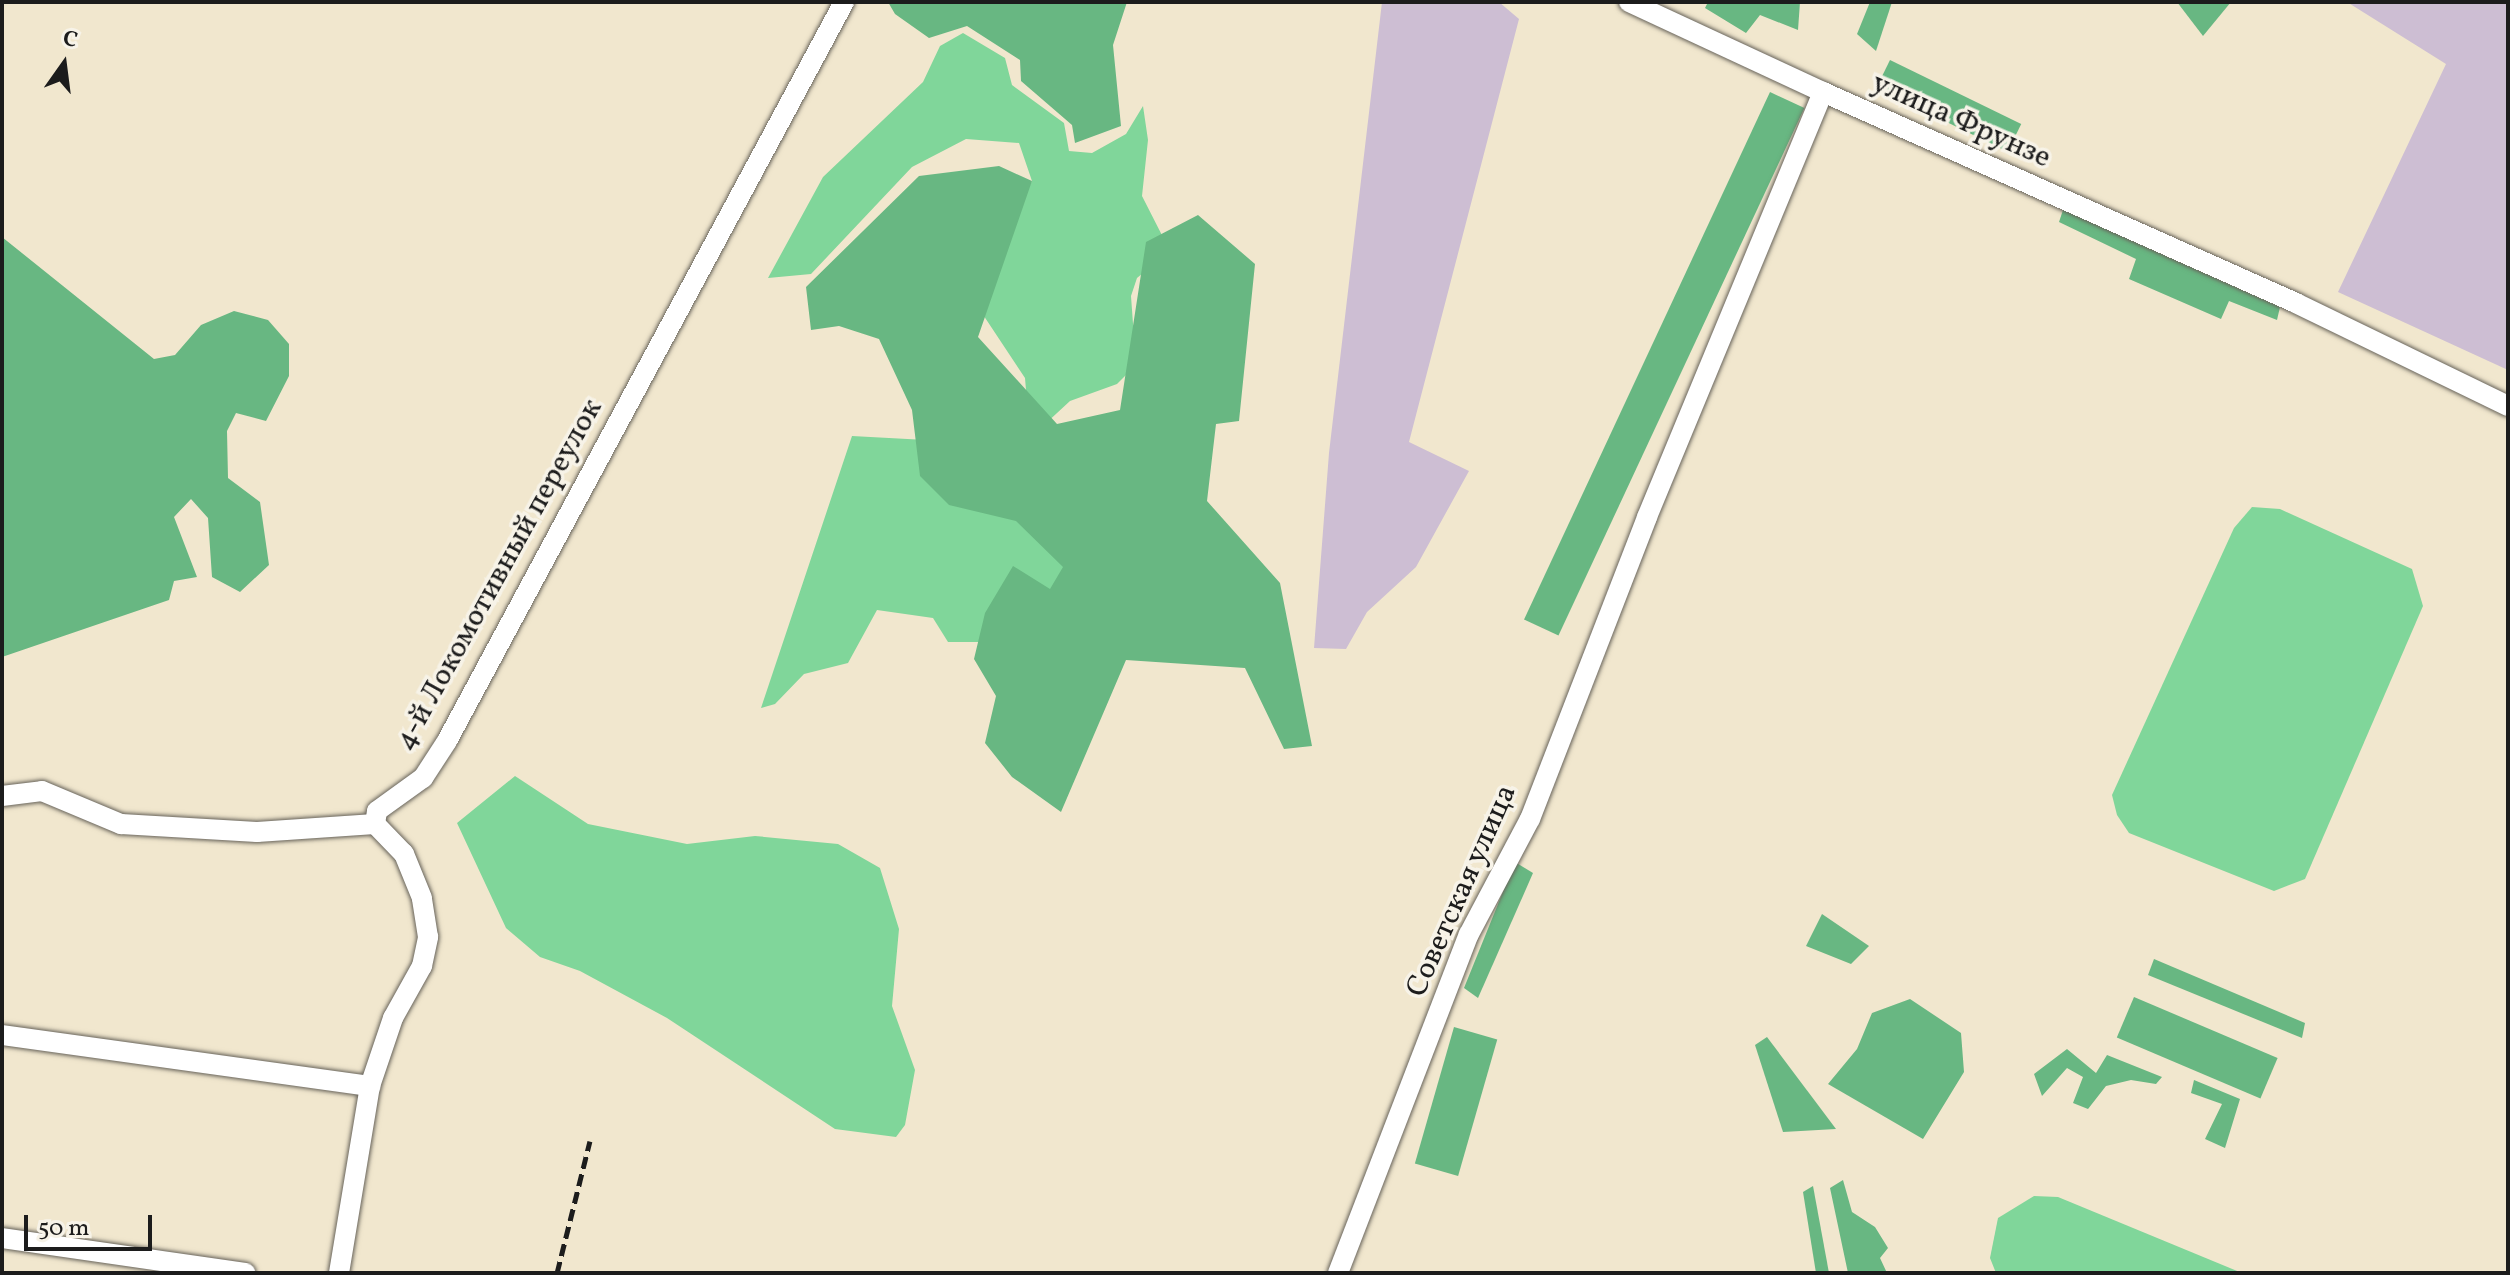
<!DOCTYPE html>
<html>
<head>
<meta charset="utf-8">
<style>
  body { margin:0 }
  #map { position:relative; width:2510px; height:1275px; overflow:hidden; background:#f1e7ce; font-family:Vollkorn,serif }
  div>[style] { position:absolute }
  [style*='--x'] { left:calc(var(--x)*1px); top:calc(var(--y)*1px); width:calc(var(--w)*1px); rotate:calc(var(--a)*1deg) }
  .industrial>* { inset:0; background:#cdbed3 }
  .green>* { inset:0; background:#80d69a }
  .forest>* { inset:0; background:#68b782; transform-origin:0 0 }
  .roads { filter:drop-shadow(0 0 2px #67635a) drop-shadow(0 0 2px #67635a) }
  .minor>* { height:20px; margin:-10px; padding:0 10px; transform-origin:10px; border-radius:10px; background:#fff }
  .rail>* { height:5px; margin-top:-2.5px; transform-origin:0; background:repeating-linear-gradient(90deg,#1c1c1c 0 12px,transparent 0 18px) }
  span { translate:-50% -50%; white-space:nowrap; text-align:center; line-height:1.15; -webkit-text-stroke:7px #f7f3e8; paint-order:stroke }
  .street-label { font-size:30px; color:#1c1c1c }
  .frame { position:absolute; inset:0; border:4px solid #1c1c1c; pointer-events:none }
  .north { position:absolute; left:24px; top:24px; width:80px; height:80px; -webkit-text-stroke:6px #f7f3e8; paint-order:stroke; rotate:14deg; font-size:22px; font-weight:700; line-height:32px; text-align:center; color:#1c1c1c }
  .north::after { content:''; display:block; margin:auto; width:28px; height:36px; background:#1c1c1c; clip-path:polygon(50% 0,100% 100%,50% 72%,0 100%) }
  .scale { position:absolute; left:24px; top:1215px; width:128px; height:36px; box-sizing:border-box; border:4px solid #1c1c1c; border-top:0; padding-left:10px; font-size:24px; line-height:28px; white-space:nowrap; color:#1c1c1c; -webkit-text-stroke:6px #f7f3e8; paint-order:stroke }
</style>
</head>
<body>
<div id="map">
  <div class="industrial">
    <i style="clip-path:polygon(1382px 2px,1499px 2px,1519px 19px,1409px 442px,1469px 471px,1416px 567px,1367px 612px,1346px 649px,1314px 648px,1329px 453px)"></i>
    <i style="clip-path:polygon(2347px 2px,2508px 2px,2508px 370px,2338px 292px,2446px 64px)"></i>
  </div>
  <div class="green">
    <i style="clip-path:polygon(963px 33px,1005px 58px,1012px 85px,1064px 123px,1069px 151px,1092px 153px,1126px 134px,1143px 106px,1148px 140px,1142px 196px,1170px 251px,1137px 278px,1131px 296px,1136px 365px,1117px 384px,1070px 401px,1030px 438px,1025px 378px,970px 295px,1032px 181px,1019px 143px,966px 139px,912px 167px,811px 274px,768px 278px,823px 177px,923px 82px,940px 46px)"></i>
    <i style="clip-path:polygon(852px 436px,926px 440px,1062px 526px,1065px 599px,987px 642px,948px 642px,933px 618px,877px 610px,848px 663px,804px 674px,775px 704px,761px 708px)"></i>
    <i style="clip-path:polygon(2252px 507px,2280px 509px,2412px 569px,2423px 606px,2305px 879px,2274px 891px,2129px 833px,2117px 815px,2112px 795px,2234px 528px)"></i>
    <i style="clip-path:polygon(515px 776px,588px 824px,687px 844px,755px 836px,838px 844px,880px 868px,899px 929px,892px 1006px,915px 1070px,905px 1125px,896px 1137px,835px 1129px,667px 1018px,580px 971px,540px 957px,506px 928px,457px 823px)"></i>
    <i style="clip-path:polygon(2034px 1196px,2058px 1197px,2242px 1273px,1996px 1273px,1990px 1258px,1998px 1218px)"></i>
  </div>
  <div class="forest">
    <i style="clip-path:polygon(888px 2px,1127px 2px,1113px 45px,1121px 126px,1075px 143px,1072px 125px,1021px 81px,1020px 60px,967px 26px,929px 38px,895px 14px)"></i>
    <i style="clip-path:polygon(1708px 2px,1800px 2px,1798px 30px,1760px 15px,1746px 33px,1705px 8px)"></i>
    <i style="clip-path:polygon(1870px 2px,1892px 2px,1876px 51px,1857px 34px)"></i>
    <i style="clip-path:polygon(2177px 2px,2231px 2px,2203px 36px)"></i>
    <i style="left:1890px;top:60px;width:146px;height:31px;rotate:26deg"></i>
    <i style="left:1770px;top:92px;width:38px;height:582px;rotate:25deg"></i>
    <i style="clip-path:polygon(999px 166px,1032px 181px,978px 337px,1057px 424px,1120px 410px,1146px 242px,1198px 215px,1255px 264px,1239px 421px,1216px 424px,1207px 501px,1280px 583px,1312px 746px,1284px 749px,1245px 668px,1126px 660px,1061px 812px,1012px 777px,985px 743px,996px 696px,974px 659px,985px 613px,1013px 566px,1050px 589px,1063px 567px,1016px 521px,949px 505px,920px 476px,912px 410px,879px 339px,839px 326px,811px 330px,806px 287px,919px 176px)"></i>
    <i style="clip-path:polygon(2063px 210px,2280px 307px,2277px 320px,2229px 301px,2221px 319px,2129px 279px,2136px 259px,2059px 222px)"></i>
    <i style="clip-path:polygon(2px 237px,154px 359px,175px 355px,201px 325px,234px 311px,268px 320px,289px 344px,289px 376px,266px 421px,236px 413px,227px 431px,228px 478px,260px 502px,269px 565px,240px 592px,212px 577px,208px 518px,191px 499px,174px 517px,197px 577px,174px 581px,169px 600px,2px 657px)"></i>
    <i style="clip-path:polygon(1515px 862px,1533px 873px,1478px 998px,1464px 988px)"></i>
    <i style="clip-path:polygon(1822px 914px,1869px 946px,1851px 964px,1806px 946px)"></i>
    <i style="clip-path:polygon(2154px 959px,2305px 1023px,2302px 1038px,2148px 975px)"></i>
    <i style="left:2134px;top:997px;width:156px;height:44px;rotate:23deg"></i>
    <i style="clip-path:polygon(1910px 999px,1961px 1033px,1964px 1072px,1923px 1139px,1828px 1084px,1857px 1049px,1872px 1013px)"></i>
    <i style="left:1454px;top:1027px;width:45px;height:142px;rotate:16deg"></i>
    <i style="clip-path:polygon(1767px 1037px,1836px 1129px,1783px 1132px,1755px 1045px)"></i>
    <i style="clip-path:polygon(2067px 1049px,2096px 1073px,2107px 1055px,2162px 1077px,2156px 1084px,2131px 1080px,2106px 1086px,2088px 1109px,2073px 1103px,2083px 1077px,2067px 1068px,2042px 1096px,2034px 1074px)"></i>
    <i style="clip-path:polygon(2194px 1080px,2240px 1099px,2225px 1148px,2205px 1139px,2222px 1104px,2191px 1093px)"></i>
    <i style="clip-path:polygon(1843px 1180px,1852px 1212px,1875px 1227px,1888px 1248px,1880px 1258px,1887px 1273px,1848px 1273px,1830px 1188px)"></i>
    <i style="clip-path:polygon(1813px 1186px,1829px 1273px,1816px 1273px,1803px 1192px)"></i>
  </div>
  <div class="roads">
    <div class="minor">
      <i style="--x:1629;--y:2;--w:214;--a:24.9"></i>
      <i style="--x:2;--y:796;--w:40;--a:-7.1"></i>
      <i style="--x:42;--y:791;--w:86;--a:22.7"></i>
      <i style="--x:121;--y:824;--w:136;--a:3.4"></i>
      <i style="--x:257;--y:832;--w:118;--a:-3.9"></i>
      <i style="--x:2;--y:1035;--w:372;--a:7.9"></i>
      <i style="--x:2;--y:1238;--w:246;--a:8.2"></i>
      <i style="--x:339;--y:1273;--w:190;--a:-80.6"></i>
      <i style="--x:370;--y:1086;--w:72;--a:-71.3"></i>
      <i style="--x:393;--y:1018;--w:60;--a:-60.9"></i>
      <i style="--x:422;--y:966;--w:30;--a:-78"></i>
      <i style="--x:428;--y:937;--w:39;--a:-99"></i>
      <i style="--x:422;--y:898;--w:48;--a:-112.2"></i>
      <i style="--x:404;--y:854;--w:42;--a:-134"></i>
      <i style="--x:375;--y:824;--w:13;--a:-81"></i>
      <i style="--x:377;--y:811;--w:57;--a:-35.7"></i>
      <i style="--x:423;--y:778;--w:44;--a:-57"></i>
      <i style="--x:447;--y:741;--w:839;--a:-61.75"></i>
      <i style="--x:1338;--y:1273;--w:363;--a:-68.9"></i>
      <i style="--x:1469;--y:934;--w:130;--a:-62.1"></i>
      <i style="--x:1530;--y:819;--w:324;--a:-68.8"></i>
      <i style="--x:1647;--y:517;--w:460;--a:-67.5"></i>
      <i style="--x:1823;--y:92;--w:518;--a:24.04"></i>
      <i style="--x:2296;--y:303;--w:236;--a:25.9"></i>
    </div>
  </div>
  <div class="rail">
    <i style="--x:557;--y:1273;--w:136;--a:-76"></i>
  </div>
  <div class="street-label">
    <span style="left:1961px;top:121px;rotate:24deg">улица Фрунзе</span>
    <span style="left:499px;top:575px;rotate:-61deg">4-й Локомотивный переулок</span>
    <span style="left:1462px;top:891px;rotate:-66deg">Советская улица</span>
  </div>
  <div class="frame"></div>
  <div class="north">С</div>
  <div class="scale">50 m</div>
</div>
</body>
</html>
